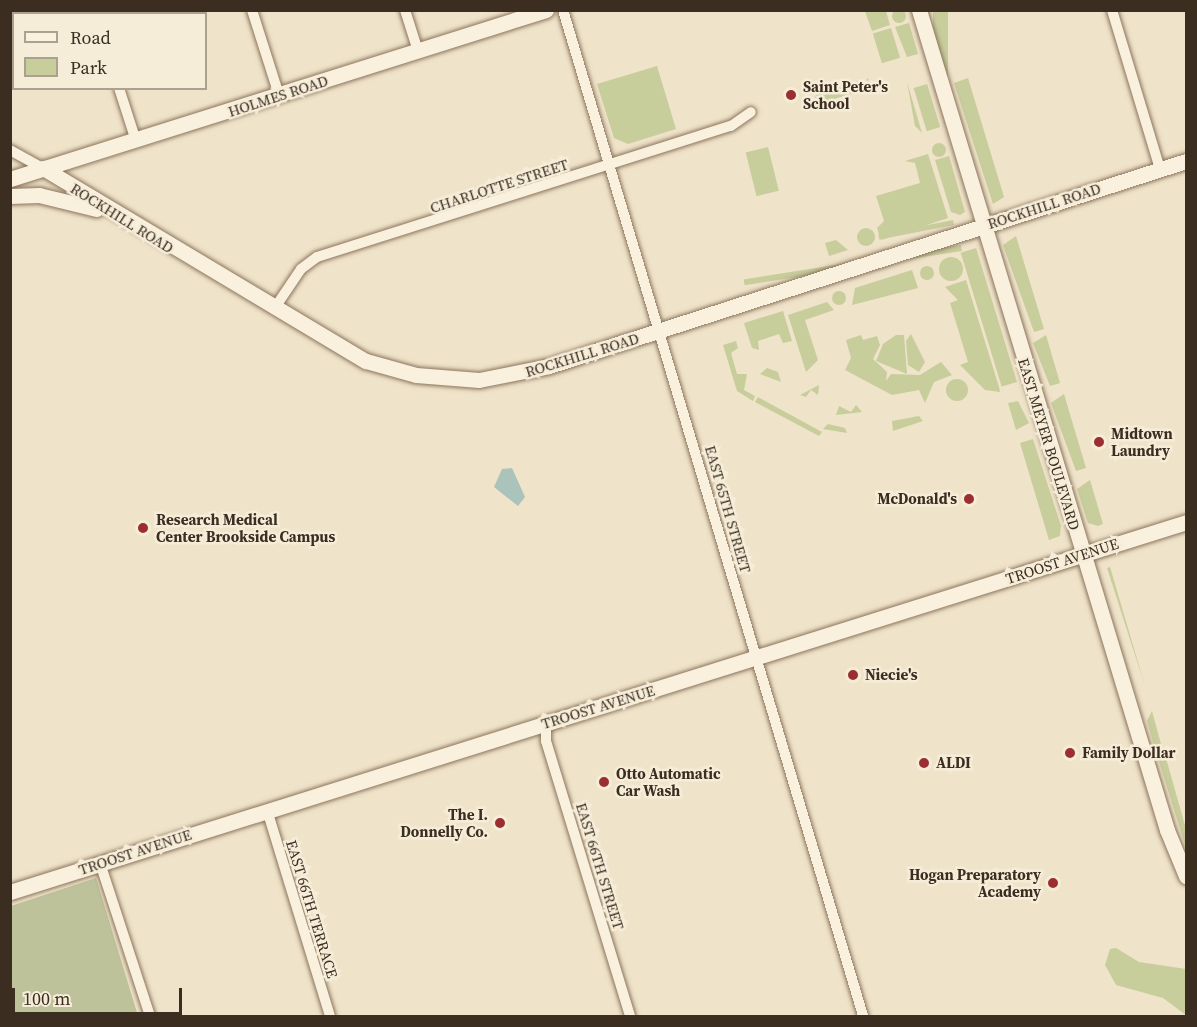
<!DOCTYPE html>
<html>
<head>
<meta charset="utf-8">
<style>
  body { margin:0 }
  #map { position:relative; width:1197px; height:1027px; overflow:hidden; background:#efe3c9; font-family:"Source Serif 4",serif }
  div>[style] { position:absolute }
  [style*='--x'] { left:calc(var(--x)*1px); top:calc(var(--y)*1px); width:calc(var(--w)*1px); rotate:calc(var(--a)*1deg) }
  .green>* { inset:0; background:#c8cd9c; transform-origin:0 0 }
  .round { border-radius:50% }
  .cemetery>* { inset:0; background:#bec29b }
  .water>* { inset:0; background:#aac3bb }
  .roads { filter:drop-shadow(0 0 2px #8b755d) drop-shadow(0 0 2px #8b755d) }
  .street>* { height:10px; margin:-5px; padding:0 5px; transform-origin:5px; border-radius:5px; background:#f9f0dd }
  .secondary>* { height:15px; margin:-7.5px; padding:0 7.5px; transform-origin:7.5px; border-radius:7.5px; background:#f9f0dd }
  .dots>* { width:16px; height:16px; translate:-50% -50%; box-sizing:border-box; border:3px solid #f6edd9; border-radius:50% }
  span { translate:-50% -50%; white-space:nowrap; text-align:center; line-height:1.15; -webkit-text-stroke:5px #f6edd9; paint-order:stroke }
  .poi-label { font-size:15px; color:#3c2d21; font-weight:700 }
  .left { translate:0 -50%; text-align:left }
  .right { translate:-100% -50%; text-align:right }
  .street-label { font-size:15px; color:#3c2d21 }
  .frame { position:absolute; inset:0; border:12px solid #3c2d21; pointer-events:none }
  .legend { position:absolute; left:12px; top:12px; width:195px; height:78px; box-sizing:border-box; background:#f6edd9; border:2px solid #aca08f; margin:0; padding:8px 10px; list-style:none; font-size:18px; color:#3c2d21 }
  .legend li { display:flex; align-items:center; gap:12px; height:30px }
  .legend b { width:30px; border:2px solid #aca08f }
  .scale { position:absolute; left:12px; top:988px; width:170px; height:27px; box-sizing:border-box; border:3px solid #3c2d21; border-top:0; padding-left:8px; font-size:18px; line-height:21px; white-space:nowrap; color:#3c2d21; -webkit-text-stroke:4px #f6edd9; paint-order:stroke }
</style>
</head>
<body>
<div id="map">
  <div class="green">
    <i class="round" style="left:892px;top:9px;width:14px;height:14px"></i>
    <i style="clip-path:polygon(865px 11px,886px 11px,890px 25px,872px 31px)"></i>
    <i style="left:933px;top:11px;width:15px;height:73px"></i>
    <i style="clip-path:polygon(909px 23px,918px 54px,907px 57px,895px 27px)"></i>
    <i style="left:891px;top:28px;width:31px;height:19px;rotate:73deg"></i>
    <i style="clip-path:polygon(657px 66px,676px 129px,628px 144px,614px 138px,597px 84px)"></i>
    <i style="clip-path:polygon(868px 78px,871px 88px,824px 102px,822px 107px,812px 103px,817px 94px,859px 81px,862px 85px)"></i>
    <i style="clip-path:polygon(968px 78px,1004px 197px,993px 204px,954px 83px)"></i>
    <i style="clip-path:polygon(907px 82px,922px 133px,915px 126px)"></i>
    <i style="left:927px;top:84px;width:45px;height:14px;rotate:73deg"></i>
    <i class="round" style="left:932px;top:143px;width:14px;height:14px"></i>
    <i style="left:768px;top:147px;width:45px;height:23px;rotate:76deg"></i>
    <i style="clip-path:polygon(928px 154px,948px 218px,881px 240px,877px 228px,884px 221px,876px 196px,920px 183px,915px 163px,905px 161px)"></i>
    <i style="clip-path:polygon(949px 156px,965px 212px,960px 215px,951px 212px,935px 160px)"></i>
    <i style="left:953px;top:220px;width:5px;height:76px;rotate:79deg"></i>
    <i class="round" style="left:857px;top:228px;width:18px;height:18px"></i>
    <i style="clip-path:polygon(1016px 236px,1044px 329px,1034px 332px,1003px 245px)"></i>
    <i style="clip-path:polygon(836px 240px,848px 250px,829px 256px,825px 243px)"></i>
    <i style="left:961px;top:245px;width:6px;height:220px;rotate:81deg"></i>
    <i style="left:976px;top:248px;width:140px;height:16px;rotate:73deg"></i>
    <i class="round" style="left:939px;top:257px;width:24px;height:24px"></i>
    <i class="round" style="left:920px;top:266px;width:14px;height:14px"></i>
    <i style="clip-path:polygon(912px 270px,918px 288px,852px 305px,855px 288px)"></i>
    <i style="clip-path:polygon(966px 280px,999px 387px,1000px 392px,985px 390px,960px 365px,968px 362px,950px 303px,958px 300px,945px 287px)"></i>
    <i class="round" style="left:832px;top:291px;width:14px;height:14px"></i>
    <i style="clip-path:polygon(827px 302px,834px 310px,805px 320px,818px 360px,806px 372px,788px 315px)"></i>
    <i style="clip-path:polygon(783px 311px,792px 341px,783px 343px,779px 334px,758px 341px,759px 350px,752px 348px,744px 323px)"></i>
    <i style="clip-path:polygon(911px 334px,925px 362px,919px 372px,908px 365px,906px 341px)"></i>
    <i style="clip-path:polygon(861px 335px,863px 340px,877px 336px,880px 345px,873px 359px,887px 372px,886px 381px,891px 374px,920px 375px,941px 362px,952px 375px,934px 382px,925px 403px,919px 390px,892px 395px,845px 370px,851px 358px,846px 340px)"></i>
    <i style="clip-path:polygon(896px 335px,904px 335px,907px 374px,876px 361px,883px 344px)"></i>
    <i style="clip-path:polygon(1046px 335px,1060px 383px,1050px 386px,1033px 343px)"></i>
    <i style="clip-path:polygon(736px 341px,738px 348px,731px 353px,737px 374px,747px 374px,744px 390px,755px 396px,753px 401px,737px 391px,723px 345px)"></i>
    <i style="clip-path:polygon(767px 368px,778px 372px,781px 382px,760px 374px)"></i>
    <i class="round" style="left:946px;top:379px;width:22px;height:22px"></i>
    <i style="clip-path:polygon(819px 385px,818px 395px,811px 390px,806px 397px,800px 395px)"></i>
    <i style="clip-path:polygon(1064px 394px,1086px 468px,1076px 471px,1051px 403px)"></i>
    <i style="clip-path:polygon(758px 397px,822px 432px,819px 436px,755px 402px)"></i>
    <i style="clip-path:polygon(1018px 401px,1029px 423px,1016px 430px,1008px 403px)"></i>
    <i style="clip-path:polygon(856px 405px,862px 412px,836px 415px,839px 406px,851px 412px)"></i>
    <i style="clip-path:polygon(919px 416px,923px 421px,893px 431px,892px 421px)"></i>
    <i style="clip-path:polygon(828px 424px,845px 428px,847px 433px,823px 429px)"></i>
    <i style="clip-path:polygon(1033px 439px,1061px 526px,1060px 536px,1049px 540px,1020px 443px)"></i>
    <i style="clip-path:polygon(1090px 480px,1103px 524px,1098px 526px,1088px 523px,1077px 489px)"></i>
    <i style="clip-path:polygon(1110px 567px,1145px 686px,1107px 568px)"></i>
    <i style="clip-path:polygon(1152px 711px,1161px 744px,1155px 749px,1147px 721px)"></i>
    <i style="clip-path:polygon(1164px 751px,1186px 829px,1186px 848px,1156px 752px)"></i>
    <i style="clip-path:polygon(1116px 948px,1139px 962px,1186px 969px,1186px 1015px,1163px 998px,1116px 985px,1105px 965px,1110px 949px)"></i>
  </div>
  <div class="cemetery">
    <i style="clip-path:polygon(96px 878px,138px 1016px,11px 1016px,11px 906px)"></i>
  </div>
  <div class="water">
    <i style="clip-path:polygon(512px 468px,525px 497px,518px 506px,494px 487px,502px 469px)"></i>
  </div>
  <div class="roads">
    <div class="street">
      <i style="--x:93;--y:10;--w:4;--a:76"></i>
      <i style="--x:252;--y:10;--w:89;--a:72.4"></i>
      <i style="--x:405;--y:10;--w:43;--a:72.4"></i>
      <i style="--x:563;--y:10;--w:1050;--a:73.39"></i>
      <i style="--x:1112;--y:10;--w:166;--a:73.2"></i>
      <i style="--x:119;--y:88;--w:56;--a:72.2"></i>
      <i style="--x:10;--y:150;--w:38;--a:29"></i>
      <i style="--x:274;--y:309;--w:48;--a:-56"></i>
      <i style="--x:301;--y:269;--w:20;--a:-37"></i>
      <i style="--x:317;--y:257;--w:434;--a:-17.6"></i>
      <i style="--x:731;--y:126;--w:24;--a:-35"></i>
      <i style="--x:546;--y:723;--w:18;--a:90"></i>
      <i style="--x:546;--y:741;--w:288;--a:73"></i>
      <i style="--x:267;--y:810;--w:215;--a:73"></i>
      <i style="--x:100;--y:863;--w:161;--a:71.9"></i>
    </div>
    <div class="secondary">
      <i style="--x:919;--y:10;--w:857;--a:73.17"></i>
      <i style="--x:1167;--y:830;--w:50;--a:67.6"></i>
      <i style="--x:43;--y:168;--w:376;--a:30.9"></i>
      <i style="--x:366;--y:361;--w:52;--a:15.6"></i>
      <i style="--x:416;--y:375;--w:63;--a:4.5"></i>
      <i style="--x:479;--y:380;--w:71;--a:-11.3"></i>
      <i style="--x:549;--y:366;--w:669;--a:-17.84"></i>
      <i style="--x:10;--y:179;--w:562;--a:-17.5"></i>
      <i style="--x:10;--y:196;--w:29;--a:-2"></i>
      <i style="--x:39;--y:195;--w:59;--a:13.8"></i>
      <i style="--x:10;--y:892;--w:1233;--a:-17.46"></i>
    </div>
  </div>
  <div class="dots">
    <i style="left:791px;top:95px;background:#9a2e30"></i>
    <i style="left:1099px;top:442px;background:#9a2e30"></i>
    <i style="left:969px;top:499px;background:#9a2e30"></i>
    <i style="left:143px;top:528px;background:#9a2e30"></i>
    <i style="left:853px;top:675px;background:#9a2e30"></i>
    <i style="left:1070px;top:753px;background:#9a2e30"></i>
    <i style="left:924px;top:763px;background:#9a2e30"></i>
    <i style="left:604px;top:782px;background:#9a2e30"></i>
    <i style="left:500px;top:823px;background:#9a2e30"></i>
    <i style="left:1053px;top:883px;background:#9a2e30"></i>
  </div>
  <div class="poi-label">
    <span class="left" style="left:803px;top:95px">Saint Peter's<br>School</span>
    <span class="left" style="left:1111px;top:442px">Midtown<br>Laundry</span>
    <span class="right" style="left:957px;top:499px">McDonald's</span>
    <span class="left" style="left:156px;top:528px">Research Medical<br>Center Brookside Campus</span>
    <span class="left" style="left:865px;top:675px">Niecie's</span>
    <span class="left" style="left:1082px;top:753px">Family Dollar</span>
    <span class="left" style="left:936px;top:763px">ALDI</span>
    <span class="left" style="left:616px;top:782px">Otto Automatic<br>Car Wash</span>
    <span class="right" style="left:488px;top:823px">The I.<br>Donnelly Co.</span>
    <span class="right" style="left:1041px;top:883px">Hogan Preparatory<br>Academy</span>
  </div>
  <div class="street-label">
    <span style="left:278px;top:96px;rotate:-18deg">HOLMES ROAD</span>
    <span style="left:499px;top:186px;rotate:-18deg">CHARLOTTE STREET</span>
    <span style="left:1044px;top:206px;rotate:-18deg">ROCKHILL ROAD</span>
    <span style="left:122px;top:218px;rotate:32deg">ROCKHILL ROAD</span>
    <span style="left:582px;top:355px;rotate:-17deg">ROCKHILL ROAD</span>
    <span style="left:1049px;top:444px;rotate:73deg">EAST MEYER BOULEVARD</span>
    <span style="left:728px;top:509px;rotate:74deg">EAST 65TH STREET</span>
    <span style="left:1062px;top:561px;rotate:-18deg">TROOST AVENUE</span>
    <span style="left:598px;top:707px;rotate:-17deg">TROOST AVENUE</span>
    <span style="left:135px;top:852px;rotate:-18deg">TROOST AVENUE</span>
    <span style="left:600px;top:866px;rotate:73deg">EAST 66TH STREET</span>
    <span style="left:312px;top:909px;rotate:73deg">EAST 66TH TERRACE</span>
  </div>
  <div class="frame"></div>
  <ul class="legend">
  <li><b style="height:8px;background:#f9f0dd"></b>Road</li>
  <li><b style="height:16px;background:#c8cd9c"></b>Park</li>
  </ul>
  <div class="scale">100 m</div>
</div>
</body>
</html>
